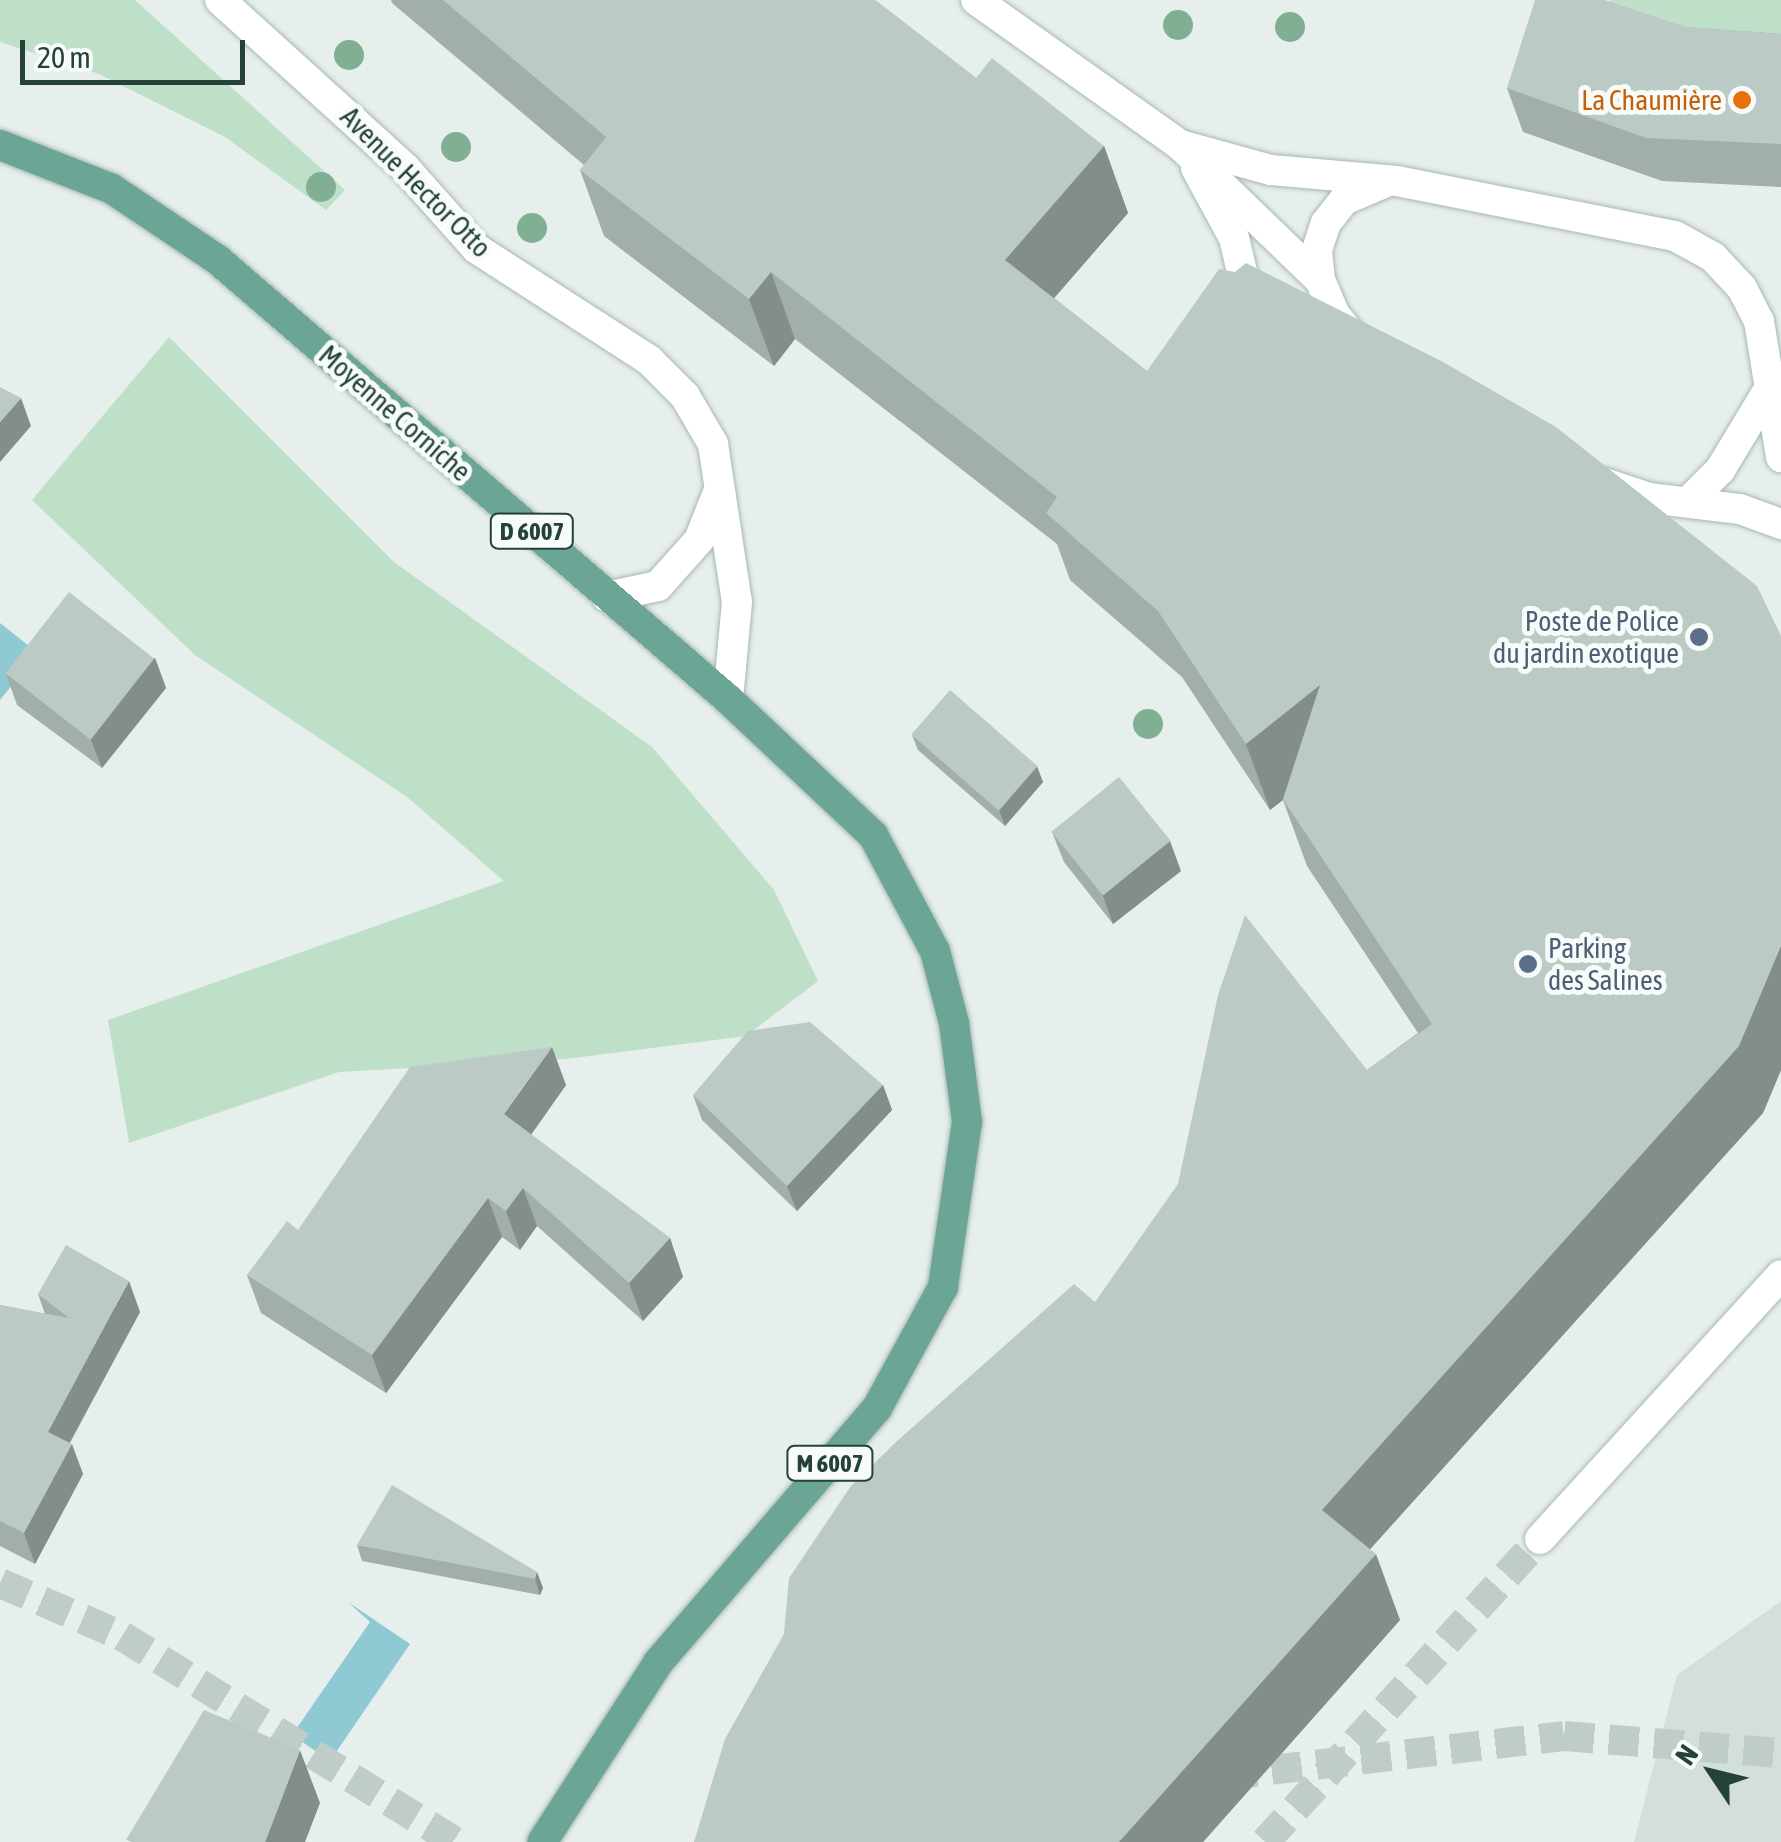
<!DOCTYPE html>
<html>
<head>
<meta charset="utf-8">
<style>
  body { margin:0 }
  #map { position:relative; width:1781px; height:1842px; overflow:hidden; background:#e6efeb; font-family:"Asap Condensed",sans-serif }
  div>[style] { position:absolute }
  [style*='--x'] { left:calc(var(--x)*1px); top:calc(var(--y)*1px); width:calc(var(--w)*1px); rotate:calc(var(--a)*1deg) }
  .built>* { inset:0; background:#d4dfda }
  .green>* { inset:0; background:#bfe0c8 }
  .water>* { inset:0; background:#8ec9d4 }
  .secondary-tunnel>* { height:30px; margin-top:-15px; transform-origin:0; background:repeating-linear-gradient(90deg,#bfccc8 0 30px,transparent 0 45px) }
  .primary-tunnel>* { height:30px; margin-top:-15px; transform-origin:0; background:repeating-linear-gradient(90deg,#bfccc8 0 30px,transparent 0 45px) }
  .roads { filter:drop-shadow(0 0 2px #a8b8b2) drop-shadow(0 0 2px #a8b8b2) }
  .service>* { height:30px; margin:-15px; padding:0 15px; transform-origin:15px; border-radius:15px; background:#fff }
  .minor>* { height:30px; margin:-15px; padding:0 15px; transform-origin:15px; border-radius:15px; background:#fff }
  .secondary>* { height:30px; margin:-15px; padding:0 15px; transform-origin:15px; border-radius:15px; background:#fff }
  .primary>* { height:30px; margin:-15px; padding:0 15px; transform-origin:15px; border-radius:15px; background:#6aa596 }
  .trees>* { width:30px; height:30px; margin:-15px; border-radius:50%; background:#80af93 }
  .wall>* { inset:0; background:#a1aea9 }
  .shaded-wall>* { inset:0; background:#838d89 }
  .building>* { inset:0; background:#bbcac4; transform-origin:0 0 }
  .dots>* { width:28px; height:28px; translate:-50% -50%; box-sizing:border-box; border:5px solid #f7fbf9; border-radius:50% }
  span { translate:-50% -50%; white-space:nowrap; text-align:center; line-height:1.15; -webkit-text-stroke:10px #f7fbf9; paint-order:stroke }
  .shield-label span { padding:2px 8px; background:#f7fbf9; border:2px solid; border-radius:8px; -webkit-text-stroke-width:0 }
  .shield-label { font-size:25px; color:#24423a; font-weight:700 }
  .food-label { font-size:28px; color:#c56008 }
  .right { translate:-100% -50%; text-align:right }
  .street-label { font-size:28px; color:#24423a }
  .service-label { font-size:28px; color:#4e5e75 }
  .left { translate:0 -50%; text-align:left }
  .north { position:absolute; left:1661px; top:1722px; width:100px; height:100px; -webkit-text-stroke:8px #f7fbf9; paint-order:stroke; rotate:305deg; font-size:28px; font-weight:700; line-height:40px; text-align:center; color:#24423a }
  .north::after { content:''; display:block; margin:auto; width:35px; height:45px; background:#24423a; clip-path:polygon(50% 0,100% 100%,50% 72%,0 100%) }
  .scale { position:absolute; left:20px; top:40px; width:225px; height:45px; box-sizing:border-box; border:5px solid #24423a; border-top:0; padding-left:12px; font-size:30px; line-height:35px; white-space:nowrap; color:#24423a; -webkit-text-stroke:8px #f7fbf9; paint-order:stroke }
</style>
</head>
<body>
<div id="map">
  <div class="built">
    <i style="clip-path:polygon(1781px 1601px,1781px 1842px,1634px 1842px,1677px 1675px)"></i>
  </div>
  <div class="green">
    <i style="clip-path:polygon(0 0,135px 0,345px 190px,326px 210px,225px 137px,99px 74px,0 42px)"></i>
    <i style="clip-path:polygon(1610px 0,1781px 0,1781px 68px,1588px 32px)"></i>
    <i style="clip-path:polygon(169px 337px,394px 562px,652px 747px,774px 890px,818px 981px,746px 1036px,566px 1059px,339px 1072px,129px 1143px,108px 1020px,504px 881px,407px 797px,195px 655px,32px 500px)"></i>
  </div>
  <div class="water">
    <i style="clip-path:polygon(0 623px,38px 653px,0 700px)"></i>
    <i style="clip-path:polygon(348px 1602px,410px 1644px,330px 1761px,292px 1735px,370px 1622px)"></i>
  </div>
  <div class="secondary-tunnel">
    <i style="--x:1265;--y:1842;--w:409;--a:-47.8"></i>
  </div>
  <div class="primary-tunnel">
    <i style="--x:0;--y:1583;--w:133;--a:23.5"></i>
    <i style="--x:122;--y:1636;--w:392;--a:31.7"></i>
    <i style="--x:1227;--y:1775;--w:339;--a:-6.6"></i>
    <i style="--x:1564;--y:1736;--w:218;--a:4.5"></i>
  </div>
  <div class="roads">
    <div class="service">
      <i style="--x:1196;--y:168;--w:80;--a:61.5"></i>
      <i style="--x:1234;--y:238;--w:69;--a:76.6"></i>
    </div>
    <div class="minor">
      <i style="--x:220;--y:0;--w:250;--a:42.2"></i>
      <i style="--x:405;--y:168;--w:108;--a:48.4"></i>
      <i style="--x:477;--y:249;--w:205;--a:32.8"></i>
      <i style="--x:649;--y:360;--w:51;--a:45"></i>
      <i style="--x:685;--y:396;--w:56;--a:59.7"></i>
      <i style="--x:713;--y:444;--w:160;--a:81.4"></i>
      <i style="--x:737;--y:602;--w:97;--a:95.3"></i>
      <i style="--x:607;--y:597;--w:52;--a:-12.2"></i>
      <i style="--x:658;--y:586;--w:62;--a:-48.3"></i>
      <i style="--x:699;--y:540;--w:54;--a:-68.2"></i>
    </div>
    <div class="secondary">
      <i style="--x:976;--y:0;--w:250;--a:35.4"></i>
      <i style="--x:1180;--y:145;--w:194;--a:44"></i>
      <i style="--x:1180;--y:145;--w:94;--a:15.4"></i>
      <i style="--x:1271;--y:170;--w:126;--a:5"></i>
      <i style="--x:1397;--y:181;--w:283;--a:11.2"></i>
      <i style="--x:1675;--y:236;--w:43;--a:28.9"></i>
      <i style="--x:1713;--y:257;--w:42;--a:46.9"></i>
      <i style="--x:1742;--y:288;--w:37;--a:63"></i>
      <i style="--x:1759;--y:321;--w:138;--a:80.8"></i>
      <i style="--x:1353;--y:337;--w:28;--a:-129"></i>
      <i style="--x:1335;--y:315;--w:38;--a:-113"></i>
      <i style="--x:1320;--y:280;--w:30;--a:-96"></i>
      <i style="--x:1317;--y:250;--w:28;--a:-72"></i>
      <i style="--x:1326;--y:223;--w:29;--a:-52"></i>
      <i style="--x:1344;--y:200;--w:43;--a:-23"></i>
      <i style="--x:1604;--y:483;--w:47;--a:18.4"></i>
      <i style="--x:1649;--y:498;--w:92;--a:6.9"></i>
      <i style="--x:1740;--y:509;--w:44;--a:20.1"></i>
      <i style="--x:1689;--y:501;--w:44;--a:-45"></i>
      <i style="--x:1720;--y:470;--w:89;--a:-58.8"></i>
      <i style="--x:1540;--y:1539;--w:357;--a:-47.6"></i>
    </div>
    <div class="primary">
      <i style="--x:0;--y:145;--w:120;--a:21.4"></i>
      <i style="--x:112;--y:189;--w:128;--a:33.8"></i>
      <i style="--x:218;--y:260;--w:673;--a:40.72"></i>
      <i style="--x:728;--y:699;--w:199;--a:43.2"></i>
      <i style="--x:873;--y:835;--w:132;--a:61.9"></i>
      <i style="--x:935;--y:951;--w:74;--a:75.2"></i>
      <i style="--x:954;--y:1023;--w:100;--a:82.5"></i>
      <i style="--x:967;--y:1122;--w:167;--a:98.3"></i>
      <i style="--x:943;--y:1287;--w:138;--a:118.6"></i>
      <i style="--x:877;--y:1408;--w:336;--a:130.7"></i>
      <i style="--x:658;--y:1663;--w:213;--a:122.9"></i>
    </div>
  </div>
  <div class="trees">
    <i style="left:1178px;top:25px"></i>
    <i style="left:1290px;top:27px"></i>
    <i style="left:349px;top:55px"></i>
    <i style="left:456px;top:147px"></i>
    <i style="left:321px;top:187px"></i>
    <i style="left:532px;top:228px"></i>
    <i style="left:1148px;top:724px"></i>
  </div>
  <div class="wall">
    <i style="clip-path:polygon(391px 0,875px 0,976px 78px,1104px 146px,1128px 213px,1054px 298px,1147px 371px,1781px 636px,1781px 1070px,1763px 1113px,1370px 1549px,1400px 1620px,1203px 1842px,694px 1842px,1095px 1302px,1367px 1070px,1418px 1033px,1307px 866px,1283px 800px,1270px 810px,1182px 677px,1070px 580px,1057px 544px,795px 339px,774px 366px,604px 236px,580px 170px,584px 165px,392px 3px)"></i>
    <i style="clip-path:polygon(1686px 27px,1781px 34px,1781px 187px,1662px 181px,1523px 132px,1507px 88px)"></i>
    <i style="clip-path:polygon(155px 658px,166px 688px,102px 768px,17px 705px,6px 674px)"></i>
    <i style="clip-path:polygon(912px 735px,1043px 782px,1005px 826px,918px 750px)"></i>
    <i style="clip-path:polygon(1052px 832px,1181px 871px,1113px 924px,1064px 862px)"></i>
    <i style="clip-path:polygon(566px 1085px,531px 1135px,670px 1238px,683px 1277px,643px 1321px,537px 1226px,520px 1250px,502px 1237px,386px 1393px,261px 1313px,247px 1275px,298px 1230px)"></i>
    <i style="clip-path:polygon(883px 1085px,892px 1110px,797px 1211px,702px 1120px,693px 1095px)"></i>
    <i style="clip-path:polygon(38px 1294px,140px 1312px,70px 1443px,83px 1474px,35px 1564px,0 1546px,0 1305px,45px 1314px)"></i>
    <i style="clip-path:polygon(357px 1545px,537px 1572px,543px 1588px,540px 1595px,362px 1561px)"></i>
  </div>
  <div class="shaded-wall">
    <i style="clip-path:polygon(1104px 146px,1128px 213px,1029px 327px,1005px 260px)"></i>
    <i style="clip-path:polygon(771px 272px,795px 339px,774px 366px,749px 299px)"></i>
    <i style="clip-path:polygon(21px 398px,31px 426px,0 462px,0 422px)"></i>
    <i style="clip-path:polygon(155px 658px,166px 688px,102px 768px,90px 738px)"></i>
    <i style="clip-path:polygon(1320px 685px,1344px 752px,1270px 810px,1246px 744px)"></i>
    <i style="clip-path:polygon(1037px 766px,1043px 782px,1005px 826px,999px 810px)"></i>
    <i style="clip-path:polygon(1170px 841px,1181px 871px,1113px 924px,1102px 893px)"></i>
    <i style="clip-path:polygon(1781px 946px,1781px 1070px,1763px 1113px,1346px 1576px,1322px 1510px)"></i>
    <i style="clip-path:polygon(552px 1047px,566px 1085px,518px 1153px,504px 1114px)"></i>
    <i style="clip-path:polygon(883px 1085px,892px 1110px,797px 1211px,787px 1186px)"></i>
    <i style="clip-path:polygon(523px 1188px,537px 1226px,520px 1250px,506px 1211px)"></i>
    <i style="clip-path:polygon(488px 1198px,502px 1237px,386px 1393px,372px 1355px)"></i>
    <i style="clip-path:polygon(670px 1238px,683px 1277px,643px 1321px,629px 1283px)"></i>
    <i style="clip-path:polygon(129px 1281px,140px 1312px,59px 1462px,48px 1432px)"></i>
    <i style="clip-path:polygon(72px 1444px,83px 1474px,35px 1564px,24px 1533px)"></i>
    <i style="clip-path:polygon(1376px 1554px,1400px 1620px,1203px 1842px,1119px 1842px)"></i>
    <i style="clip-path:polygon(537px 1572px,543px 1588px,540px 1595px,535px 1579px)"></i>
    <i style="clip-path:polygon(300px 1750px,320px 1803px,305px 1842px,265px 1842px)"></i>
  </div>
  <div class="building">
    <i style="clip-path:polygon(443px 0,875px 0,976px 78px,992px 58px,1104px 146px,1005px 260px,1147px 371px,1219px 269px,1235px 272px,1246px 263px,1443px 362px,1556px 427px,1757px 586px,1781px 636px,1781px 946px,1739px 1046px,1322px 1510px,1376px 1554px,1119px 1842px,694px 1842px,725px 1739px,784px 1634px,789px 1578px,851px 1486px,896px 1442px,1074px 1284px,1095px 1302px,1178px 1184px,1218px 995px,1245px 915px,1367px 1070px,1432px 1024px,1283px 799px,1320px 685px,1246px 744px,1158px 611px,1046px 513px,1057px 497px,771px 272px,749px 299px,580px 170px,606px 137px)"></i>
    <i style="clip-path:polygon(1535px 0,1605px 0,1686px 27px,1781px 34px,1781px 144px,1646px 138px,1507px 88px)"></i>
    <i style="clip-path:polygon(0 387px,21px 398px,0 422px)"></i>
    <i style="left:69px;top:592px;width:108px;height:103px;rotate:38deg"></i>
    <i style="left:950px;top:690px;width:116px;height:59px;rotate:41deg"></i>
    <i style="left:1119px;top:777px;width:82px;height:87px;rotate:51deg"></i>
    <i style="clip-path:polygon(810px 1022px,883px 1085px,787px 1186px,693px 1095px,748px 1031px)"></i>
    <i style="clip-path:polygon(552px 1047px,504px 1114px,670px 1238px,629px 1283px,523px 1188px,506px 1211px,488px 1198px,372px 1355px,247px 1275px,287px 1221px,298px 1230px,410px 1067px)"></i>
    <i style="clip-path:polygon(66px 1245px,129px 1281px,48px 1432px,72px 1444px,24px 1533px,0 1521px,0 1305px,69px 1318px,38px 1294px)"></i>
    <i style="clip-path:polygon(392px 1485px,537px 1572px,535px 1579px,357px 1545px)"></i>
    <i style="clip-path:polygon(204px 1710px,300px 1750px,265px 1842px,132px 1842px,126px 1840px)"></i>
  </div>
  <div class="dots">
    <i style="left:1742px;top:100px;background:#e8710a"></i>
    <i style="left:1699px;top:637px;background:#5c6f8a"></i>
    <i style="left:1528px;top:964px;background:#5c6f8a"></i>
  </div>
  <div class="shield-label">
    <span style="left:532px;top:531px">D 6007</span>
    <span style="left:830px;top:1463px">M 6007</span>
  </div>
  <div class="food-label">
    <span class="right" style="left:1722px;top:100px">La Chaumière</span>
  </div>
  <div class="street-label">
    <span style="left:416px;top:182px;rotate:45deg">Avenue Hector Otto</span>
    <span style="left:395px;top:413px;rotate:41deg">Moyenne Corniche</span>
  </div>
  <div class="service-label">
    <span class="right" style="left:1679px;top:637px">Poste de Police<br>du jardin exotique</span>
    <span class="left" style="left:1548px;top:964px">Parking<br>des Salines</span>
  </div>
  <div class="north">N</div>
  <div class="scale">20 m</div>
</div>
</body>
</html>
